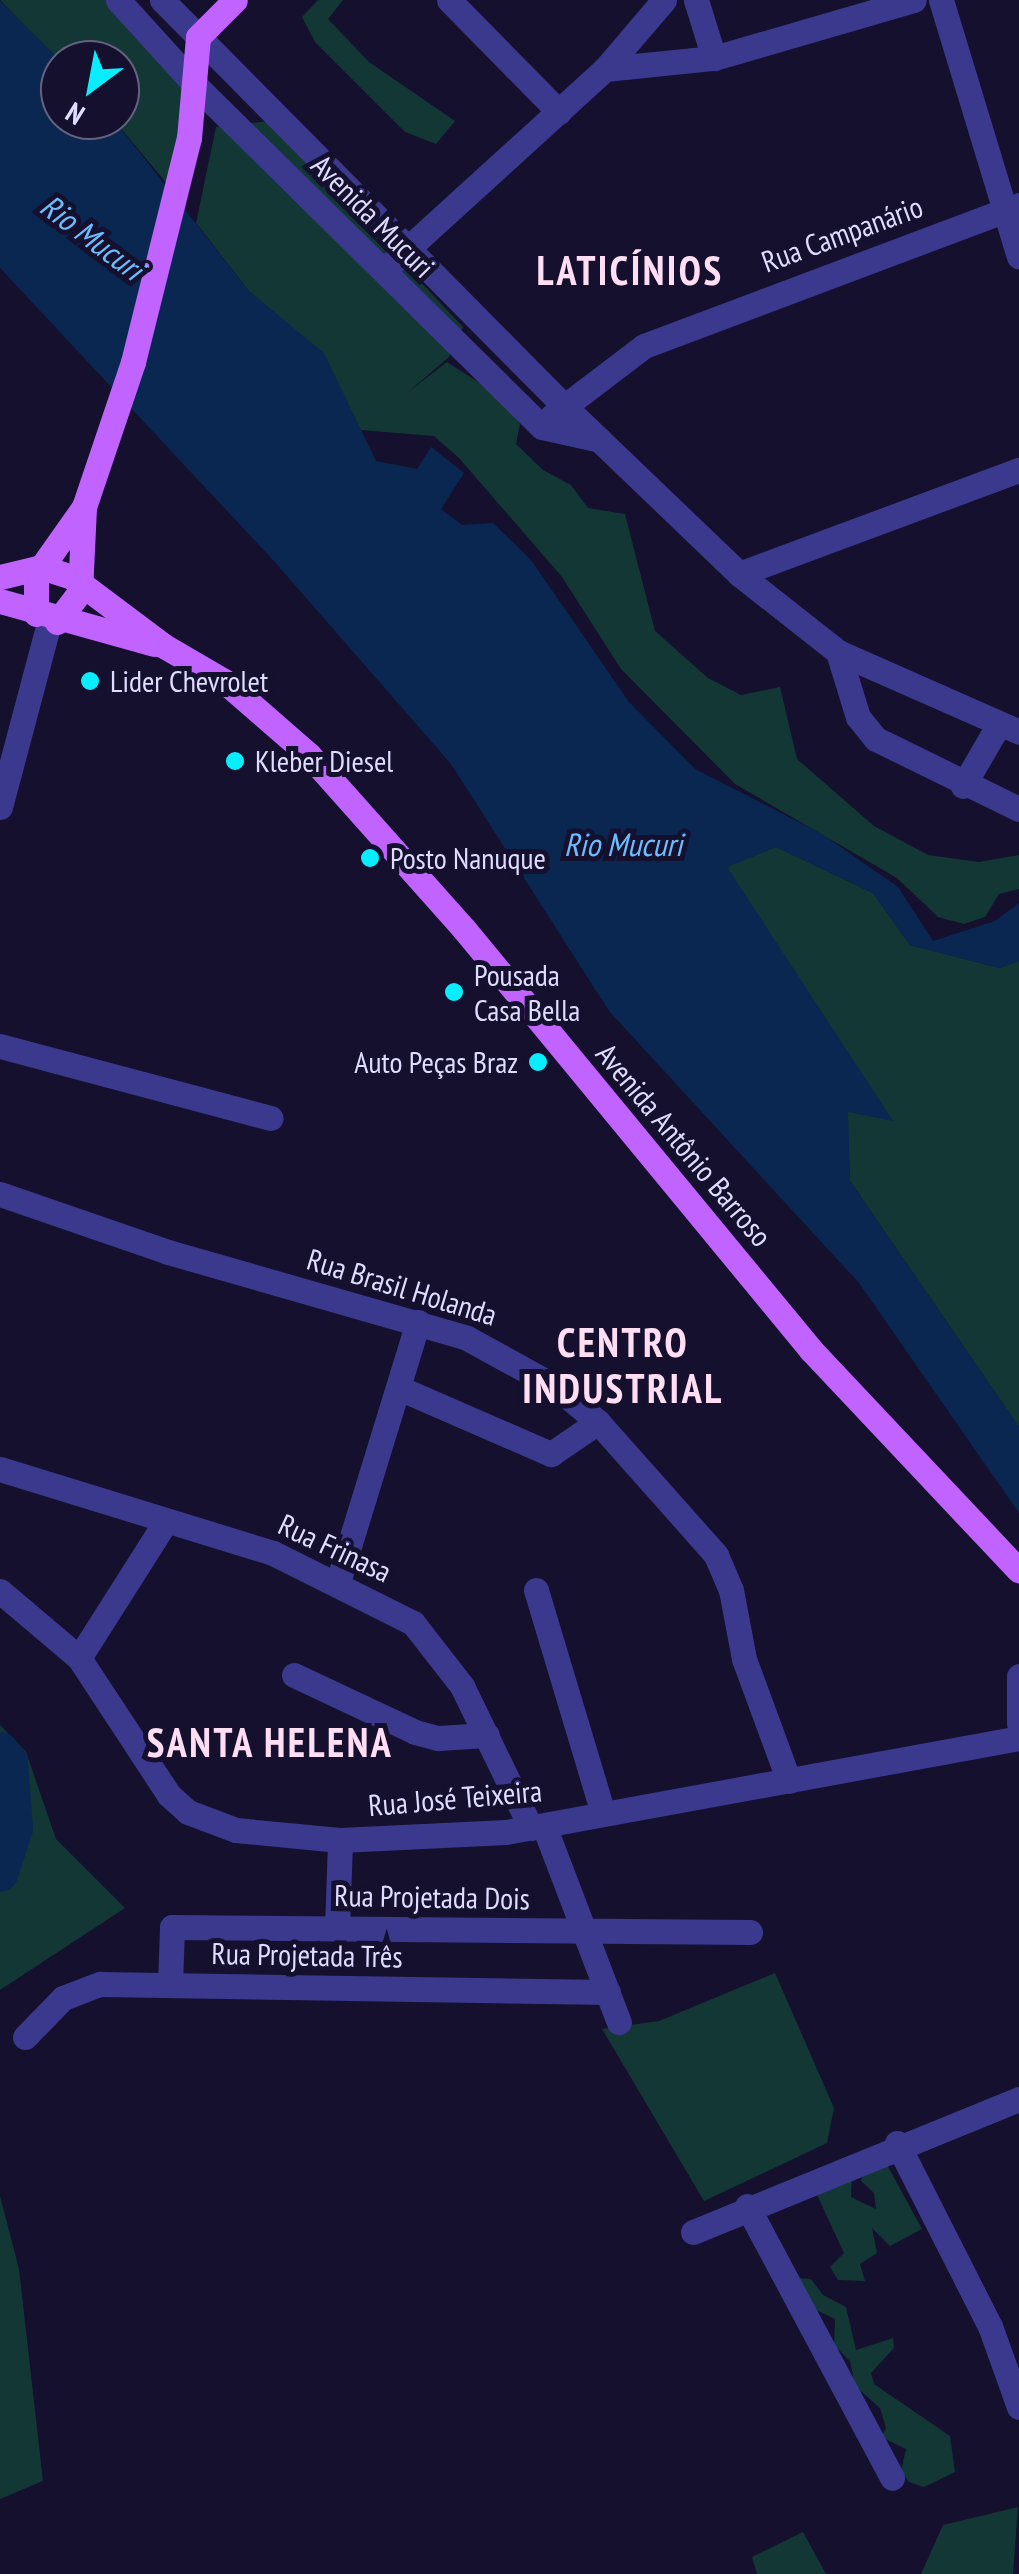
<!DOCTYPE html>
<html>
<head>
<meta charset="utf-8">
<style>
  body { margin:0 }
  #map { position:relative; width:1019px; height:2574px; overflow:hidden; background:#14102d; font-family:"PT Sans Narrow",sans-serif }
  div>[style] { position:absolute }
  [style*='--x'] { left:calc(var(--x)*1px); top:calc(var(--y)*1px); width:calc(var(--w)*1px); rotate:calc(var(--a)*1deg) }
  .green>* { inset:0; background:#133735 }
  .water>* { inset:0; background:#0a2752 }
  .river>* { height:35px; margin:-17.5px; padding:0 17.5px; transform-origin:17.5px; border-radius:17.5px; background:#0a2752 }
  .minor>* { height:25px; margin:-12.5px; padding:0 12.5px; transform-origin:12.5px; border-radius:12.5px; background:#3a398e }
  .major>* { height:25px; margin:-12.5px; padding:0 12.5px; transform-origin:12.5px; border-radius:12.5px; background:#c163ff }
  .dots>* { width:28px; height:28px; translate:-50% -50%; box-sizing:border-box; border:5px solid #14102d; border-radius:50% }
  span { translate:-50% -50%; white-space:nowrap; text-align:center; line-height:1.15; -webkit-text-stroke:10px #14102d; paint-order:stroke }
  .street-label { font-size:30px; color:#dfdcff }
  .poi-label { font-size:30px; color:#dfdcff }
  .left { translate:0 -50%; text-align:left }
  .right { translate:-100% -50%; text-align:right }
  .water-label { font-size:32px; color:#6abeff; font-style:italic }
  .district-label { font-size:40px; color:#ffdef4; font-weight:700; letter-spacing:2.5px }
  .north { position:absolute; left:40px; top:40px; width:100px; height:100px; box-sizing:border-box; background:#14102d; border:2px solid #656281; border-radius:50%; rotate:212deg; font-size:28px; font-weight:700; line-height:40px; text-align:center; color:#dfdcff }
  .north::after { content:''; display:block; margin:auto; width:35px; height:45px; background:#08edff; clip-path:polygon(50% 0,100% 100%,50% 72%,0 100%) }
</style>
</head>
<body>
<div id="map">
  <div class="green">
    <i style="clip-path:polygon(0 0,114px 0,193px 88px,172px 190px,114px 120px,120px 120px,120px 60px,60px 62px)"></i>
    <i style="clip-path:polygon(318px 0,343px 0,328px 19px,369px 62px,455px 121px,436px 144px,405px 132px,315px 42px,302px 17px)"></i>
    <i style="clip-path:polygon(269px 121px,463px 327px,449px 357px,408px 392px,447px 362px,498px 395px,520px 424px,516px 444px,543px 470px,571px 485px,588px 508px,625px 514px,655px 631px,708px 678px,741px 695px,780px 687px,797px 759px,874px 826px,928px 855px,979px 862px,1019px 855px,1019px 889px,999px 894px,985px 917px,964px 924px,938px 917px,897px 878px,735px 784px,621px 669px,562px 577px,459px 458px,434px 436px,361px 430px,317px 348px,249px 291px,196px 223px,216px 127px)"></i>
    <i style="clip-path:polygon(776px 847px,873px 893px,910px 945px,999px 968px,1019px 961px,1019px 1427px,850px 1181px,847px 1111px,892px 1120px,726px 867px)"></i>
    <i style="clip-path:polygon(0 1725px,26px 1752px,56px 1839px,125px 1908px,0 1990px)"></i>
    <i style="clip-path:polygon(775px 1973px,834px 2108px,827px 2143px,704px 2201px,602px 2029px,659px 2021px)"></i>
    <i style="clip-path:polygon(885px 2161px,922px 2229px,890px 2246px,872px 2228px,877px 2253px,860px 2264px,865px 2281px,838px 2280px,830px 2267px,844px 2253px,817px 2195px,820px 2186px,852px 2171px,851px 2197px,876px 2209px,874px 2193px,861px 2181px,865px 2167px)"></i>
    <i style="clip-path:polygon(0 2196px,19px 2269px,43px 2481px,0 2499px)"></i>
    <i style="clip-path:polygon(798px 2278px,811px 2279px,823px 2295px,846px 2307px,856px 2350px,893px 2338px,894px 2348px,871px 2373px,874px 2384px,950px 2436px,955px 2472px,924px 2487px,909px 2482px,901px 2471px,906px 2449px,881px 2437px,886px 2428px,880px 2408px,855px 2386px,850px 2361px,834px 2345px,835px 2319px,812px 2308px)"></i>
    <i style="clip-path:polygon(1018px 2507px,1013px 2574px,921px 2574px,943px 2525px)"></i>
    <i style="clip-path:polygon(803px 2532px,826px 2574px,757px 2574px,752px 2557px)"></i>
  </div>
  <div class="water">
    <i style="clip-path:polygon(0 1px,60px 60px,60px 120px,114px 120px,249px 291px,324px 353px,376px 461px,417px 469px,431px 447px,464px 473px,441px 509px,462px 525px,493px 523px,531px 560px,629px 702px,695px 769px,822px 834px,898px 887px,933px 941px,995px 921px,1019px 903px,1019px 961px,999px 968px,910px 945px,873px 893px,776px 847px,727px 867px,893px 1121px,848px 1112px,850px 1181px,1019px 1427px,1019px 1513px,859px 1283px,609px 1011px,451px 764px,273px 560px,0 268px)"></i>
  </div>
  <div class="river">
    <i style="--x:0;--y:1749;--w:16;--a:52"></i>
    <i style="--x:10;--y:1762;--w:66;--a:85.7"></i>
    <i style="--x:15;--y:1828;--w:48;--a:108.1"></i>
  </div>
  <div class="minor">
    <i style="--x:118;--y:0;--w:118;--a:47.8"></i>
    <i style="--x:197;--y:87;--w:484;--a:44.6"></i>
    <i style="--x:542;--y:427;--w:59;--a:12.6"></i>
    <i style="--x:162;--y:0;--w:570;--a:45.28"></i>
    <i style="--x:563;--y:405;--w:244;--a:43.8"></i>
    <i style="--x:739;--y:574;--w:126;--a:38.2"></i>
    <i style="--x:838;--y:652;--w:68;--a:72.9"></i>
    <i style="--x:858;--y:717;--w:28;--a:51"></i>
    <i style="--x:876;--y:739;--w:159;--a:26.1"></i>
    <i style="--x:449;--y:0;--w:157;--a:45.5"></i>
    <i style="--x:696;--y:0;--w:61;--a:72.8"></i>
    <i style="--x:941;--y:0;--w:268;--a:73.1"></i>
    <i style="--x:605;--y:69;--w:91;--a:-49.5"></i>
    <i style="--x:393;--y:262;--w:287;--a:-42.3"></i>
    <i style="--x:605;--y:69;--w:110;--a:-5.8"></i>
    <i style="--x:714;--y:58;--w:208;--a:-16.2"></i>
    <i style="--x:552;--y:416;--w:116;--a:-37.3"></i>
    <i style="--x:644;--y:346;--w:401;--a:-20.6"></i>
    <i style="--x:739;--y:574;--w:299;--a:-20.4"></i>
    <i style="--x:838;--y:652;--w:198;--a:23.8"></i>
    <i style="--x:963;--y:786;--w:72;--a:-59.9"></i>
    <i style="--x:0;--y:807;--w:195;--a:-75.1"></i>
    <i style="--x:0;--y:1046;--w:280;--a:14.9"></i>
    <i style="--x:0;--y:1194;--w:178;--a:19"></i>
    <i style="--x:168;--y:1252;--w:311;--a:16"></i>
    <i style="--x:467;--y:1338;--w:102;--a:28.8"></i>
    <i style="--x:556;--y:1387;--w:55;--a:39.8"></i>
    <i style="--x:598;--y:1422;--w:178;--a:48.4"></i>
    <i style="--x:716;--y:1555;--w:38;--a:67"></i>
    <i style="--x:731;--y:1590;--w:70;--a:79.3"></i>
    <i style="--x:744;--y:1659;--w:130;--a:69.8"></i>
    <i style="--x:399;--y:1388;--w:166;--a:23.5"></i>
    <i style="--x:551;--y:1454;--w:57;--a:-34.2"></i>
    <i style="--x:0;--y:1469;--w:286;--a:17.1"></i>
    <i style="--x:273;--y:1553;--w:157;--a:26.6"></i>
    <i style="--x:413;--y:1623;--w:80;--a:52.1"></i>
    <i style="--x:462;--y:1686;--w:158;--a:64.1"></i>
    <i style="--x:338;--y:1582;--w:272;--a:-72.9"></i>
    <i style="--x:536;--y:1590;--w:233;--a:73.3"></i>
    <i style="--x:0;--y:1591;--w:104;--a:40.3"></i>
    <i style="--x:79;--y:1658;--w:164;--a:56.7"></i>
    <i style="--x:169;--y:1795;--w:25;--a:42"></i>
    <i style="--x:188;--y:1812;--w:51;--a:20.6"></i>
    <i style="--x:236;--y:1830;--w:104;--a:5.5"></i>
    <i style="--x:340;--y:1840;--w:166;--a:-2.8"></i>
    <i style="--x:506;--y:1832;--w:522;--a:-10.38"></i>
    <i style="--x:79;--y:1658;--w:162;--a:-57.6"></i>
    <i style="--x:294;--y:1675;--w:134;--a:25.2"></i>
    <i style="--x:415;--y:1732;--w:24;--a:15"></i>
    <i style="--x:438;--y:1738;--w:49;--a:-3.5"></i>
    <i style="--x:1019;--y:1676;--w:47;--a:90"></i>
    <i style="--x:544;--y:1826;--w:210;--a:69.1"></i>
    <i style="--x:337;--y:1928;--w:88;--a:-88"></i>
    <i style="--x:170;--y:1985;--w:58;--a:-88"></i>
    <i style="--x:172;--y:1927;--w:578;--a:0.5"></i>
    <i style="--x:25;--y:2037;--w:54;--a:-45.7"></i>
    <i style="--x:63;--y:1998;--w:40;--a:-21"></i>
    <i style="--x:100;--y:1984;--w:508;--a:0.9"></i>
    <i style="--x:897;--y:2143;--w:205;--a:63.1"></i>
    <i style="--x:990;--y:2326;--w:86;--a:70.3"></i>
    <i style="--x:747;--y:2206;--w:308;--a:61.9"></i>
    <i style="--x:693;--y:2232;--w:352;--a:-22.2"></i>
  </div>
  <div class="major">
    <i style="--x:0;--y:577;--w:42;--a:-13.7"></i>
    <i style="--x:41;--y:567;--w:33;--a:18"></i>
    <i style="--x:72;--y:577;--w:115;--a:36.9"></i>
    <i style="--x:164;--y:646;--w:69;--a:30.3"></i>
    <i style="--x:224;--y:681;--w:113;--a:41"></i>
    <i style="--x:309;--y:755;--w:233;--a:48.3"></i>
    <i style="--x:464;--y:929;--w:546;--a:50.5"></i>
    <i style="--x:811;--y:1350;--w:303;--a:46.7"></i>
    <i style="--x:0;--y:601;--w:160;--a:15.6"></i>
    <i style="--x:36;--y:614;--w:39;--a:-90"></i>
    <i style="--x:36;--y:575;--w:83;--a:-54.8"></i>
    <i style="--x:84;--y:507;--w:153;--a:-71.3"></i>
    <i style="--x:133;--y:362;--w:231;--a:-76"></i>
    <i style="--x:189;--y:138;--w:101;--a:-84.9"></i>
    <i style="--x:198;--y:37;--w:52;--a:-45"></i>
    <i style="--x:57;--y:622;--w:38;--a:-53"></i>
    <i style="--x:80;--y:592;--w:85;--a:-87.3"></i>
  </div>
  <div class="dots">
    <i style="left:90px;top:681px;background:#08edff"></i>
    <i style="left:235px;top:761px;background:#08edff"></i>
    <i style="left:370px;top:858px;background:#08edff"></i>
    <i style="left:454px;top:992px;background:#08edff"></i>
    <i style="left:538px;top:1062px;background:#08edff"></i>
  </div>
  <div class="street-label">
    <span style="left:373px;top:216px;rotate:45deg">Avenida Mucuri</span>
    <span style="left:842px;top:234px;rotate:-20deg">Rua Campanário</span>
    <span style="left:684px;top:1145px;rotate:50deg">Avenida Antônio Barroso</span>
    <span style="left:402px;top:1287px;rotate:17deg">Rua Brasil Holanda</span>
    <span style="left:335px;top:1548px;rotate:25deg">Rua Frinasa</span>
    <span style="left:455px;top:1798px;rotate:-5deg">Rua José Teixeira</span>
    <span style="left:432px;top:1897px;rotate:1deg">Rua Projetada Dois</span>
    <span style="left:307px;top:1955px;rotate:1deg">Rua Projetada Três</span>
  </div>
  <div class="poi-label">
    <span class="left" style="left:110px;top:681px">Lider Chevrolet</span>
    <span class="left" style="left:255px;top:761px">Kleber Diesel</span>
    <span class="left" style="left:390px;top:858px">Posto Nanuque</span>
    <span class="left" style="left:474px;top:992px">Pousada<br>Casa Bella</span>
    <span class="right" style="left:518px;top:1062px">Auto Peças Braz</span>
  </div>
  <div class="water-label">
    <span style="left:92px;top:237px;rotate:37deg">Rio Mucuri</span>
    <span style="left:623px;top:844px">Rio Mucuri</span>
  </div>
  <div class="district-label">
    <span style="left:630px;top:270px">LATICÍNIOS</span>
    <span style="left:623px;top:1365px">CENTRO<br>INDUSTRIAL</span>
    <span style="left:270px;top:1742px">SANTA HELENA</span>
  </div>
  <div class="north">N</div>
</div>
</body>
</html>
